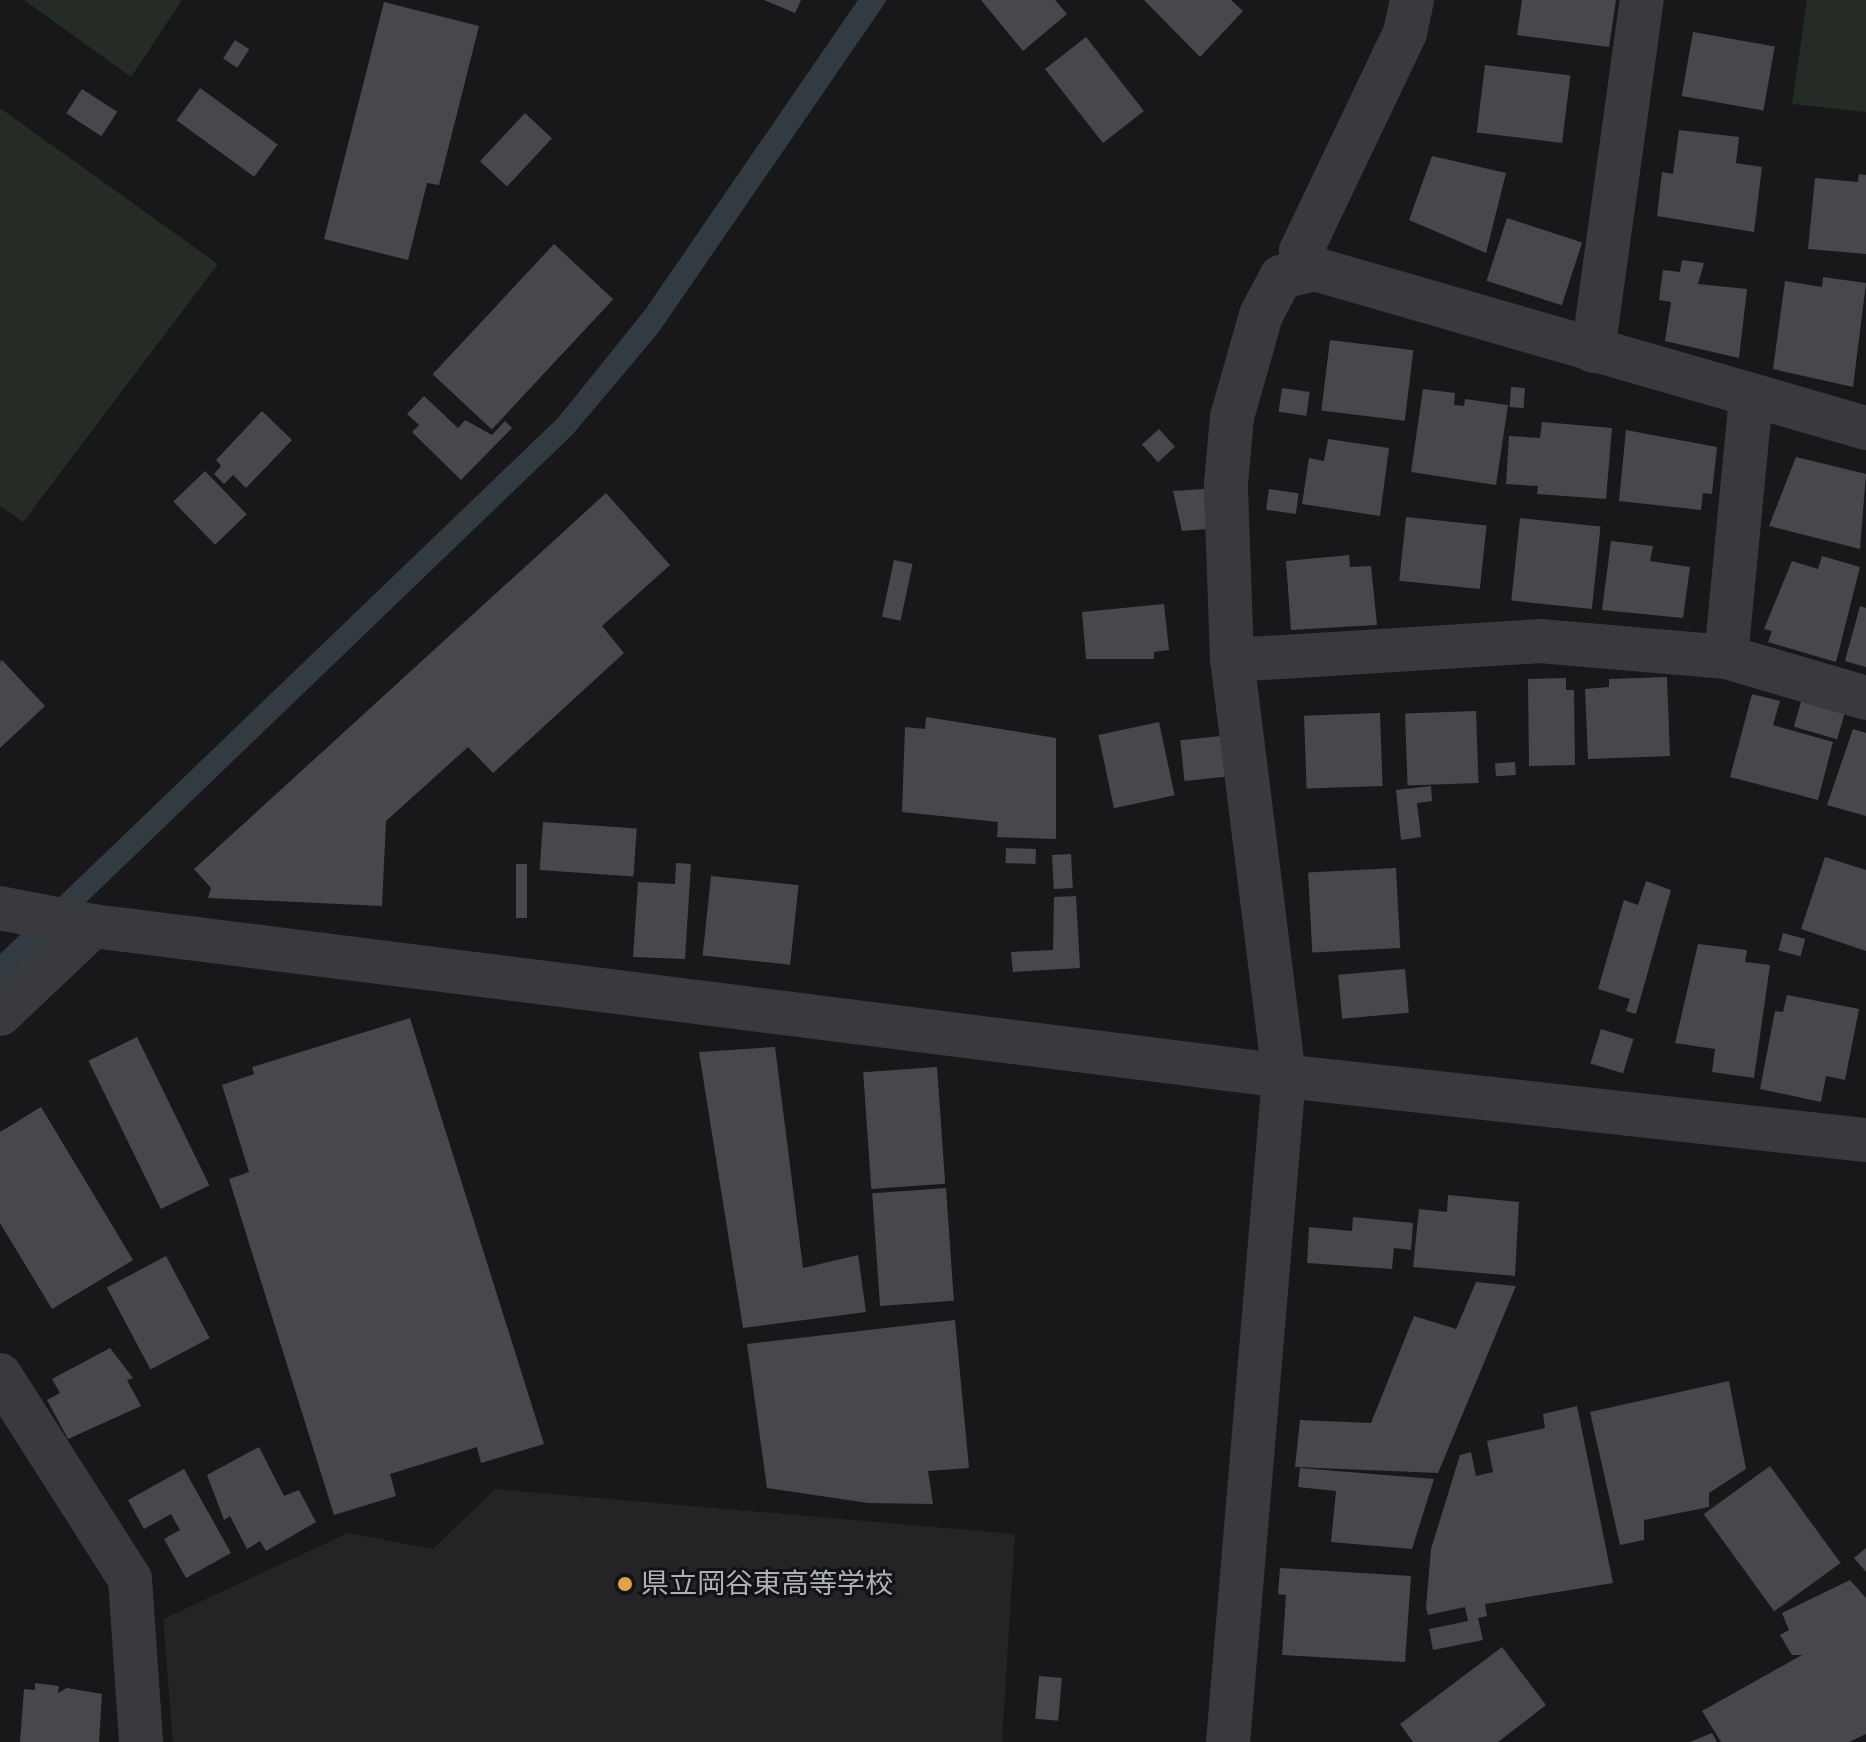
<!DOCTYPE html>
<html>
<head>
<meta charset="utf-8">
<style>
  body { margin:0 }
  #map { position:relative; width:1866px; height:1742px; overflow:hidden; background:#18181a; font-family:"Source Sans 3","Noto Sans JP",sans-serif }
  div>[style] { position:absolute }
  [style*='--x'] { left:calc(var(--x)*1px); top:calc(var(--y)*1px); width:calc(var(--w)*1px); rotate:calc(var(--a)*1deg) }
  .built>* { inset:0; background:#242427 }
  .green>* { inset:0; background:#242c25 }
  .water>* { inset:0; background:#323b41 }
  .building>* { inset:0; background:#47484c; transform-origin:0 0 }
  .minor>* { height:44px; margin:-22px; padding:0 22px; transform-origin:22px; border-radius:22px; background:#393a3e }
  .dots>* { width:22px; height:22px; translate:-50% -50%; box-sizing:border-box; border:4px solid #131315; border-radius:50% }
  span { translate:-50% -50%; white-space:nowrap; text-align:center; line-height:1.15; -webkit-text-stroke:6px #131315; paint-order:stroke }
  .poi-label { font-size:28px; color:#acb0b8 }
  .left { translate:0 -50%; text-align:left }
</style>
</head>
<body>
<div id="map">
  <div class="built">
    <i style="clip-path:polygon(495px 1489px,1015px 1534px,1002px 1742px,173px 1742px,163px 1619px,348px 1533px,433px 1549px)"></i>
  </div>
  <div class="green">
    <i style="clip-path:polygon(24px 0,182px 0,131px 77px)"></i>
    <i style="clip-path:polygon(1807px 0,1866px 0,1866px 112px,1792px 104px)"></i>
    <i style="clip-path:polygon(0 108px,218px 264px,23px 522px,0 506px)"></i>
  </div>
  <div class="water">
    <i style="clip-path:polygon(858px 0,887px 0,658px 333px,573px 434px,0 985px,0 954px,558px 418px,645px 310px)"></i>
  </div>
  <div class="building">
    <i style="clip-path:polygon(764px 0,801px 0,795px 13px)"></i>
    <i style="clip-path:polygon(981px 0,1055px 0,1067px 14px,1023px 51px)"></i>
    <i style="clip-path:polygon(1144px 0,1231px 0,1243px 11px,1200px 57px)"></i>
    <i style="clip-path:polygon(1522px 0,1616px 0,1609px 47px,1517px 35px)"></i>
    <i style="clip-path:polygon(384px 2px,479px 26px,439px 185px,427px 183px,408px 260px,324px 239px)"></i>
    <i style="left:1693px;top:32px;width:83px;height:65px;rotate:10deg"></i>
    <i style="left:1086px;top:37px;width:94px;height:52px;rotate:52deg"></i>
    <i style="left:235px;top:40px;width:17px;height:22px;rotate:33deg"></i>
    <i style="left:1485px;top:65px;width:86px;height:68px;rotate:7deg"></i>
    <i style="left:200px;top:88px;width:96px;height:40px;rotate:36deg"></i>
    <i style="left:82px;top:89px;width:42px;height:29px;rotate:33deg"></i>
    <i style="left:525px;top:113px;width:37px;height:66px;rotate:43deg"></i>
    <i style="clip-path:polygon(1679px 130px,1739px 137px,1736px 163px,1762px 167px,1754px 232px,1657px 216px,1662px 172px,1673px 174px)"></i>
    <i style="clip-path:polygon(1432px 156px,1506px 173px,1486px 253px,1409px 220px)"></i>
    <i style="clip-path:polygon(1859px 174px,1866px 175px,1866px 254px,1808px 249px,1815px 178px,1858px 182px)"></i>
    <i style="left:1507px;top:218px;width:79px;height:66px;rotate:18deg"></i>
    <i style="left:554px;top:244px;width:81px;height:178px;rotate:43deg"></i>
    <i style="clip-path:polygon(1682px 260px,1704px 263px,1698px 284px,1747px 289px,1739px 358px,1665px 341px,1671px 302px,1659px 300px,1663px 270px,1680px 272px)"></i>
    <i style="clip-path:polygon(1823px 277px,1866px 283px,1853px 387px,1773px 369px,1785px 281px,1822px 287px)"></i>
    <i style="left:1330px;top:340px;width:84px;height:71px;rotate:7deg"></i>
    <i style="left:1511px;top:387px;width:14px;height:20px;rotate:4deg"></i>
    <i style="left:1282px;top:388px;width:28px;height:24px;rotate:8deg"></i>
    <i style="clip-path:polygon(1423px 389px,1455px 393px,1454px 405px,1464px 406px,1465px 399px,1508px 405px,1496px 485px,1411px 472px)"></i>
    <i style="clip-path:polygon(424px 396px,458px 428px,465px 420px,492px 435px,505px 421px,512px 428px,461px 480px,412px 432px,419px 425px,407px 414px)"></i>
    <i style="clip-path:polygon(262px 411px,292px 440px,246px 488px,233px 475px,224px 484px,214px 474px,221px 466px,216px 460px)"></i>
    <i style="clip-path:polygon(1542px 422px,1612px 428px,1606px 499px,1537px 494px,1538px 486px,1506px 484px,1509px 436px,1540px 438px)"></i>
    <i style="left:1159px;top:429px;width:24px;height:23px;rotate:48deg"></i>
    <i style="clip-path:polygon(1626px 430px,1717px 447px,1712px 494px,1703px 493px,1701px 510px,1619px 501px)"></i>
    <i style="clip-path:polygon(1328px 439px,1389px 448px,1380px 516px,1302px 504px,1309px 458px,1324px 461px)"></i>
    <i style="clip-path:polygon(1796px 457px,1866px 474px,1860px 549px,1769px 526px)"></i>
    <i style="left:205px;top:471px;width:60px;height:44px;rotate:46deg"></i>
    <i style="clip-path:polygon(1204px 489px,1207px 529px,1182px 531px,1173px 491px)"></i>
    <i style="left:1269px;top:489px;width:30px;height:21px;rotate:8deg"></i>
    <i style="clip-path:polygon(606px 493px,670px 565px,602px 626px,624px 653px,493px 773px,468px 747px,386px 821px,382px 906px,208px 898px,211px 888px,194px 869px)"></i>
    <i style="left:1406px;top:517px;width:81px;height:64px;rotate:6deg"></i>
    <i style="left:1520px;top:518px;width:81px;height:83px;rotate:6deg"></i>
    <i style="clip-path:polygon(1611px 541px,1653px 546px,1650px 561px,1690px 567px,1683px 618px,1602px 610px)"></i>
    <i style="clip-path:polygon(1349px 555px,1350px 567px,1371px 566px,1377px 625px,1291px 630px,1286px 561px)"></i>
    <i style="clip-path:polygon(1822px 556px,1860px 567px,1836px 662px,1768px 642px,1772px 631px,1764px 629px,1792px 561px,1818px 569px)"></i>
    <i style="left:894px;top:560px;width:19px;height:58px;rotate:12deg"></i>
    <i style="clip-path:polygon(1164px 604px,1169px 650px,1154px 652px,1154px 659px,1086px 659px,1082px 612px)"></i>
    <i style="clip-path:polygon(1860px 606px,1866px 608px,1866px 667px,1845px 661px)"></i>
    <i style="clip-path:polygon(2px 660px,45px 706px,0 748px,0 662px)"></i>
    <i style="clip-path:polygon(1667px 677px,1670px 756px,1588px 759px,1585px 689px,1609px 687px,1609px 679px)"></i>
    <i style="clip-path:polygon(1566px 678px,1566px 690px,1574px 690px,1575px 765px,1529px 766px,1528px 679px)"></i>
    <i style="clip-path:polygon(1752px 694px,1780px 701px,1773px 725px,1833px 742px,1818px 800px,1730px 777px)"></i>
    <i style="left:1803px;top:695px;width:45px;height:33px;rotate:16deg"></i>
    <i style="left:1476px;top:711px;width:72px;height:71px;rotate:88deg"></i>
    <i style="left:1380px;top:713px;width:73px;height:76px;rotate:88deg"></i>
    <i style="clip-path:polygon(926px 717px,1056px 738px,1056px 839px,997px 837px,998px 822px,902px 812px,905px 727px,925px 729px)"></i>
    <i style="left:1159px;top:722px;width:75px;height:62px;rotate:78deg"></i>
    <i style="clip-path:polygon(1853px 729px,1866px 733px,1866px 816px,1827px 805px)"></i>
    <i style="left:1221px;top:736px;width:41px;height:41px;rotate:84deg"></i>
    <i style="left:1515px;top:762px;width:13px;height:20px;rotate:86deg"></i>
    <i style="clip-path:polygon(1431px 786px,1432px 801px,1417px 803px,1421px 837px,1401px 840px,1396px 790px)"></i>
    <i style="left:543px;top:822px;width:94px;height:48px;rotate:4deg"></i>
    <i style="left:1006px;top:848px;width:30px;height:15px;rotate:2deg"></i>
    <i style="left:1071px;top:854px;width:34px;height:19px;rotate:87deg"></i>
    <i style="clip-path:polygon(1825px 857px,1866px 870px,1866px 951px,1801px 929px)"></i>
    <i style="clip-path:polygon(676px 863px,691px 864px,685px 959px,633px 957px,638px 882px,675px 884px)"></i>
    <i style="left:516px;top:864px;width:11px;height:54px"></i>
    <i style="left:1396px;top:868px;width:80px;height:88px;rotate:87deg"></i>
    <i style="left:711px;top:876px;width:88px;height:80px;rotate:6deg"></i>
    <i style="clip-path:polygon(1646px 881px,1671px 890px,1636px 1014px,1626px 1011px,1630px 999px,1598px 989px,1624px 900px,1638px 905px)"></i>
    <i style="clip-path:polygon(1076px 896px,1080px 968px,1013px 972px,1011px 952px,1053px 950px,1054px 897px)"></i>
    <i style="left:1783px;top:933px;width:23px;height:18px;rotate:15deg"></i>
    <i style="clip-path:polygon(1698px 944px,1747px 950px,1745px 962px,1770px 965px,1754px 1078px,1712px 1072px,1715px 1049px,1675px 1043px)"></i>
    <i style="left:1405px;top:969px;width:44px;height:67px;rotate:85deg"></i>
    <i style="clip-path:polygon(1787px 995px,1859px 1009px,1845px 1080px,1826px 1076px,1821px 1102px,1760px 1089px,1775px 1011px,1783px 1012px)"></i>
    <i style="clip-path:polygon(410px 1018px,544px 1444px,481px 1463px,477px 1447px,390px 1474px,396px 1496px,334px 1515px,229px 1179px,249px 1172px,222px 1085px,254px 1074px,252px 1067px)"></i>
    <i style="left:1601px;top:1029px;width:34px;height:36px;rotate:17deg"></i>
    <i style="left:137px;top:1037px;width:165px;height:54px;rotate:64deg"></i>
    <i style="clip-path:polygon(775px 1047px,803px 1268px,858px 1255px,866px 1312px,743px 1328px,699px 1052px)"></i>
    <i style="left:937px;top:1067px;width:117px;height:74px;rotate:86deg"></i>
    <i style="clip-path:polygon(41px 1107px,133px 1260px,52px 1309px,0 1223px,0 1132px)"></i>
    <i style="left:946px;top:1188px;width:113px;height:74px;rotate:86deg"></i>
    <i style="clip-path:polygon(1448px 1195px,1519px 1202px,1515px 1276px,1413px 1267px,1419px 1209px,1447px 1212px)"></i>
    <i style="clip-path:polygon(1353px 1217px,1413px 1223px,1411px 1250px,1394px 1248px,1392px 1269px,1307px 1263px,1309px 1227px,1352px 1231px)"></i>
    <i style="left:166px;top:1256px;width:93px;height:67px;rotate:62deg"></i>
    <i style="clip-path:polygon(1476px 1282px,1516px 1286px,1438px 1473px,1295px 1467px,1300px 1420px,1371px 1423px,1414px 1316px,1456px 1329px)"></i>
    <i style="clip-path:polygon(955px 1320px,969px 1468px,928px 1471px,933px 1504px,868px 1503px,767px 1488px,747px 1344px)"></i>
    <i style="clip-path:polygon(110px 1348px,133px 1378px,127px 1380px,141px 1406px,68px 1439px,47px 1400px,60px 1393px,52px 1379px)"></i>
    <i style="clip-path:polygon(1729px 1381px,1746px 1469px,1709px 1493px,1709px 1507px,1644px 1520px,1644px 1540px,1620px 1545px,1590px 1412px)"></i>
    <i style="clip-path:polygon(1577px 1406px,1613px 1583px,1485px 1604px,1487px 1616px,1478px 1618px,1483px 1640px,1433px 1650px,1429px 1629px,1468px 1621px,1465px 1607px,1428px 1615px,1426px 1607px,1431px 1549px,1460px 1455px,1471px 1452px,1476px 1476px,1493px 1472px,1487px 1441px,1545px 1428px,1543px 1414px)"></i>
    <i style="clip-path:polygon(259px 1447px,284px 1496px,299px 1490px,316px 1522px,266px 1551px,260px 1541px,247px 1549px,230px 1516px,224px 1520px,207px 1475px)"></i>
    <i style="left:1770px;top:1466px;width:120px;height:82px;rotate:54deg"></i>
    <i style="clip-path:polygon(1300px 1468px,1434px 1479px,1412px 1549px,1331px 1542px,1336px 1491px,1298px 1487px)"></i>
    <i style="clip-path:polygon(184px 1469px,231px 1553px,186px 1578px,164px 1539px,180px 1530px,171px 1514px,144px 1529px,128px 1500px)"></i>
    <i style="clip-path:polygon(1866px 1548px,1866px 1572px,1854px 1558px)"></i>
    <i style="clip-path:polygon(1280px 1568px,1411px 1576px,1405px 1662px,1282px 1655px,1286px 1595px,1278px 1594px)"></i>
    <i style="clip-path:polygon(1850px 1580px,1866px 1598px,1866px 1734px,1849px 1742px,1721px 1742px,1702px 1711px,1802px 1655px,1792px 1655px,1780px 1635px,1789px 1630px,1782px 1613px)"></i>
    <i style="clip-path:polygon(1502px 1647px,1546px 1705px,1498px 1742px,1413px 1742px,1400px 1724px)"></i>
    <i style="left:1039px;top:1676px;width:23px;height:43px;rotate:5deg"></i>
    <i style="clip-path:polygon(35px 1683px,59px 1686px,58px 1693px,67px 1688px,102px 1694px,99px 1742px,20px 1742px,24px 1689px,35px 1690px)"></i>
    <i style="clip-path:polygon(1712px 1733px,1717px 1742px,1690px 1742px)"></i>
  </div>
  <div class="minor">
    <i style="--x:1315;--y:269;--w:23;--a:-128"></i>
    <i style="--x:1301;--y:251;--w:242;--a:-64.5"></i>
    <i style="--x:1405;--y:33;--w:34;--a:-78"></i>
    <i style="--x:1593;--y:351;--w:354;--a:-82.1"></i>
    <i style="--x:1726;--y:657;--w:261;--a:-84.5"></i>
    <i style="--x:1232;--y:660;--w:309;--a:-3.5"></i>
    <i style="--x:1540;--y:641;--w:187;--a:4.9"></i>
    <i style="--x:1726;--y:657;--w:146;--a:16.3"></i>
    <i style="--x:0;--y:908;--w:95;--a:11"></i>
    <i style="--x:93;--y:926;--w:1200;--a:7.18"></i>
    <i style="--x:1284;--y:1076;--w:586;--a:6.28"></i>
    <i style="--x:0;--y:1014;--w:128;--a:-43.4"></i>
    <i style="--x:0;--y:1375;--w:242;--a:57.5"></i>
    <i style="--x:130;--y:1579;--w:163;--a:86.1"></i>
    <i style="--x:1228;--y:1742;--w:668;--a:-85.19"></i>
    <i style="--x:1284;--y:1076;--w:419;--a:-97.1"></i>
    <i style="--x:1232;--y:660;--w:176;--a:-92"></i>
    <i style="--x:1226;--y:484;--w:67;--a:-84.9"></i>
    <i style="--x:1232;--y:417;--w:106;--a:-74.1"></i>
    <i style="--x:1261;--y:315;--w:43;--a:-62.2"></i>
    <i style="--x:1281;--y:277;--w:35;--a:-13"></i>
    <i style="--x:1315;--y:269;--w:573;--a:16.1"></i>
  </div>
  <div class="dots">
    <i style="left:625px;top:1584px;background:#dfa44a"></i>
  </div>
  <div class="poi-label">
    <span class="left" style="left:641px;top:1584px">県立岡谷東高等学校</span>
  </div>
</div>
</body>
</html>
